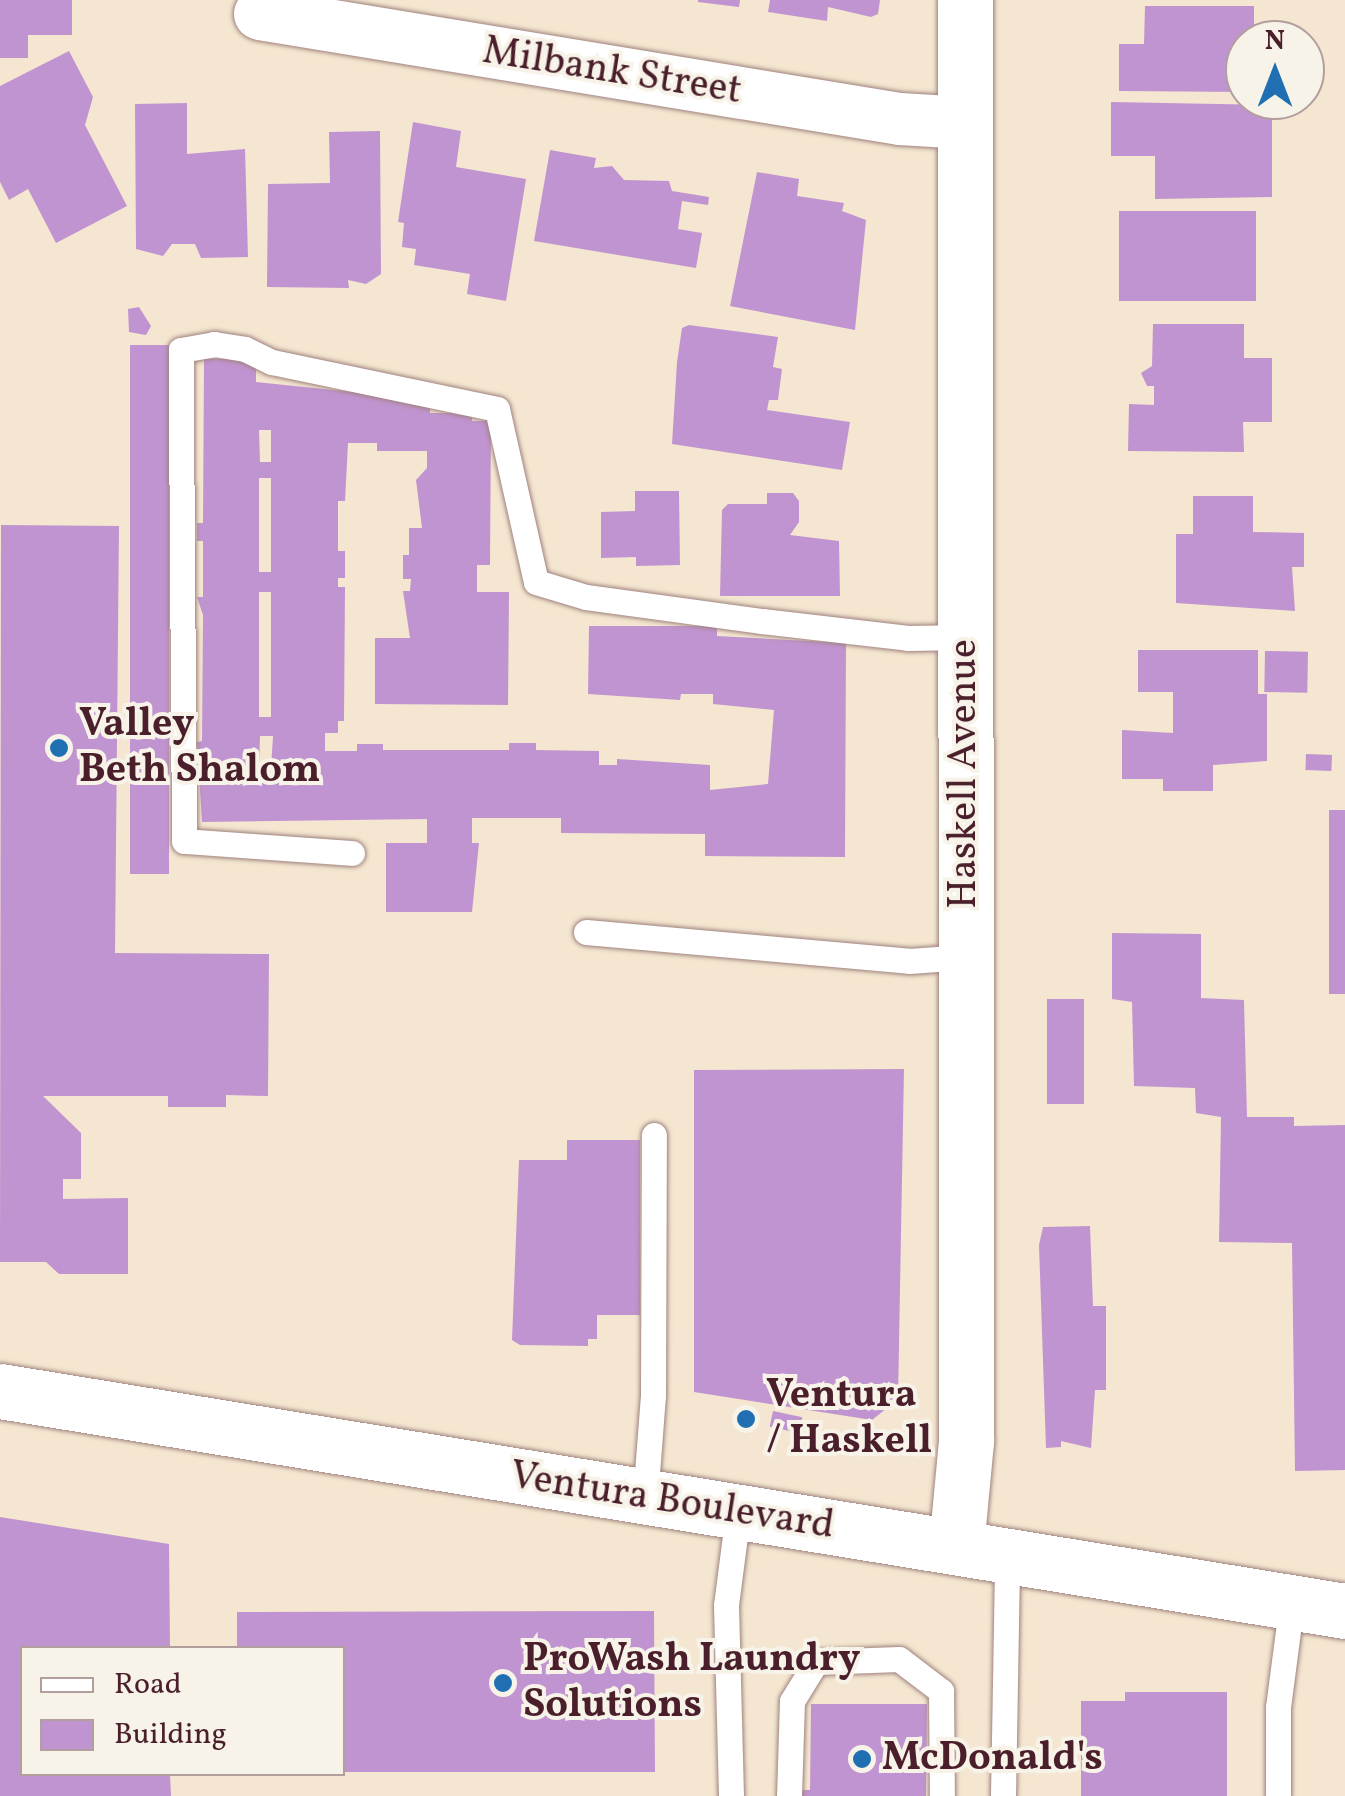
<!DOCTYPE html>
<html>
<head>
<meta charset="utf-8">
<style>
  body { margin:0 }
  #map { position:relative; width:1345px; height:1796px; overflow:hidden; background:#f4e6d0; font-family:Vollkorn,serif }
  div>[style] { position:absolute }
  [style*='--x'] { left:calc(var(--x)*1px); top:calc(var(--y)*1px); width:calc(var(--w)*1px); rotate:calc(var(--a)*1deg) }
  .building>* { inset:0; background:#c094d0; transform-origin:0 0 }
  .roads { filter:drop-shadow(0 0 2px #9f827e) drop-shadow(0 0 2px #9f827e) }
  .service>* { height:25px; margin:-12.5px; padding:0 12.5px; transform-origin:12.5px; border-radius:12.5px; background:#fff }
  .minor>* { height:52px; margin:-26px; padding:0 26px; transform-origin:26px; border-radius:26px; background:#fff }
  .tertiary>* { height:55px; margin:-27.5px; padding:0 27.5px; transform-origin:27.5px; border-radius:27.5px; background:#fff }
  .primary>* { height:55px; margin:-27.5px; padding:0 27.5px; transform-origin:27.5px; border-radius:27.5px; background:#fff }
  .dots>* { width:28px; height:28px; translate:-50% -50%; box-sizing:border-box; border:5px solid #f7f3e8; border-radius:50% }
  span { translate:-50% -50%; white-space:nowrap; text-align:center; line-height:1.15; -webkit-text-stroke:8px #f7f3e8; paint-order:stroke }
  .street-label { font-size:40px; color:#4a1f2b }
  .poi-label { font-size:40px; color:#4a1f2b; font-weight:700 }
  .left { translate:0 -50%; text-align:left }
  .legend { position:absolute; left:20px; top:1646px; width:325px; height:130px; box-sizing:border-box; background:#f7f3e8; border:2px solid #b29e9c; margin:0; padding:12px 18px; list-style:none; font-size:30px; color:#4a1f2b }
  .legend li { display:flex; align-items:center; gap:20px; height:50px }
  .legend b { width:50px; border:2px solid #b29e9c }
  .north { position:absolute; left:1225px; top:20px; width:100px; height:100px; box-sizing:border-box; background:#f7f3e8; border:2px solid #b29e9c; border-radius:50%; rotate:0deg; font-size:28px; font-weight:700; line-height:40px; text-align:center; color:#4a1f2b }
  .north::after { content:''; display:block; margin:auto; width:35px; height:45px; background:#1f6fb2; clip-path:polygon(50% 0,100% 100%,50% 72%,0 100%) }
</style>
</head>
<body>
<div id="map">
  <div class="building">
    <i style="clip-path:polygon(0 0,72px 0,72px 35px,28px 35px,28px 58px,0 58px)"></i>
    <i style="clip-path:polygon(698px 0,740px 0,739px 7px,698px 2px)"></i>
    <i style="clip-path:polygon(770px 0,880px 0,878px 14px,871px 17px,828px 7px,827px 21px,768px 12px)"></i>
    <i style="clip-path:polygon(1145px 6px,1254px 6px,1254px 40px,1245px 40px,1245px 92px,1119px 91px,1119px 44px,1144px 44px)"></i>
    <i style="clip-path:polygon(69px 51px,93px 97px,85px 125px,127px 206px,56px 243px,28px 189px,9px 200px,0 182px,0 86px)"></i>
    <i style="clip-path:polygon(1111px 102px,1272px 105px,1272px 197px,1155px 199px,1155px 156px,1111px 156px)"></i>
    <i style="clip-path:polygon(187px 103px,187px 154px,245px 149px,248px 257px,201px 258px,195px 244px,172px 244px,163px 256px,136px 249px,135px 104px)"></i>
    <i style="clip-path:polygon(413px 122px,461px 131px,456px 167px,526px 179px,506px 301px,467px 294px,470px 274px,414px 265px,416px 249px,402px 247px,404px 223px,398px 222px)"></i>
    <i style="clip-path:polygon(380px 131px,381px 274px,366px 284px,348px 280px,349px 288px,267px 287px,268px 184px,330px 183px,329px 132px)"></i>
    <i style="clip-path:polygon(550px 150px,596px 158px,594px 168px,612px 166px,624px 180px,669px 181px,672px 191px,709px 197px,708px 205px,682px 201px,678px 229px,702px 233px,696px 268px,534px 241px)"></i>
    <i style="clip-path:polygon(757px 172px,799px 179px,797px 196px,844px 203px,842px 211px,866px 220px,855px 330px,730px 306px)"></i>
    <i style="left:1119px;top:211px;width:137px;height:90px"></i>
    <i style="clip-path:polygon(139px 307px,151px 326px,146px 335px,129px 332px,128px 309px)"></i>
    <i style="clip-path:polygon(1153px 324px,1244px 324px,1244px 358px,1272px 358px,1272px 422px,1243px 422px,1244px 452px,1128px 451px,1129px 404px,1154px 405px,1154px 386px,1147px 386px,1141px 373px,1152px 366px)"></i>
    <i style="clip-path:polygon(689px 325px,778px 337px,773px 367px,782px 369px,778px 400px,769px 400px,767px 410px,850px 422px,842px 470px,672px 444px,677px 362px,682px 328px)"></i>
    <i style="left:130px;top:345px;width:39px;height:529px"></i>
    <i style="clip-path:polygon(evenodd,204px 359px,256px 359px,256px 382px,430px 400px,430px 413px,472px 413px,472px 421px,491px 421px,490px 565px,477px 565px,477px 592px,509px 592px,508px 705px,375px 704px,375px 638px,410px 638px,403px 591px,410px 591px,411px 579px,403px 579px,403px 555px,409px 555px,409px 528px,422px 528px,416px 480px,427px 468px,427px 451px,377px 451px,377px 443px,348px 443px,345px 501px,338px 501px,338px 551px,345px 551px,345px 578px,338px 578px,338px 587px,345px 587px,344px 721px,338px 721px,338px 733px,325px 733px,325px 751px,357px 751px,357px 744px,383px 744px,383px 750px,509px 750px,509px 743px,536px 743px,536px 750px,599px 751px,599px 765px,617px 765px,617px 759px,710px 765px,710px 790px,768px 784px,774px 710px,713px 704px,713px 694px,681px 694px,680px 700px,588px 694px,589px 626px,717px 626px,717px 636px,846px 643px,845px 857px,705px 856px,705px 834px,561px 833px,561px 818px,472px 818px,472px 843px,479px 843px,472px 912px,386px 912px,386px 843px,427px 843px,427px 819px,202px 822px,197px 742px,202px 741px,203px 615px,197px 597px,203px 597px,203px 541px,197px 541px,197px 523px,203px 523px,204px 359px,259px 430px,271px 430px,271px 462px,260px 462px,259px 430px,204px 359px,259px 478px,271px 478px,271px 572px,259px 572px,259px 478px,204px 359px,259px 592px,271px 592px,271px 717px,259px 717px,259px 592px,204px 359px,260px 736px,273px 736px,271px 768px,259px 767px,260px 736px)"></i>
    <i style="clip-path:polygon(635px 491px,679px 491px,680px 565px,636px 566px,636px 557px,601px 558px,601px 512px,635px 511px)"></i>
    <i style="clip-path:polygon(767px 493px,793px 493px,799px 501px,799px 522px,790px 535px,839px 541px,840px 596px,720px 596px,722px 510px,728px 504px,767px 504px)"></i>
    <i style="clip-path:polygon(1193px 496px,1253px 496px,1253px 532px,1304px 533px,1304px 567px,1292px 567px,1295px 611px,1176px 603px,1176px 534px,1193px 534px)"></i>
    <i style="clip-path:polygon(1px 525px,119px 526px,115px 953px,269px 954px,268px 1096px,226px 1095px,226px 1107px,168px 1107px,168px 1096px,43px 1096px,81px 1133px,81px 1179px,63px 1179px,63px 1199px,128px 1198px,128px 1274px,59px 1274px,46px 1262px,0 1262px)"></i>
    <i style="clip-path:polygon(1138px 650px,1258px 650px,1258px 694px,1267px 694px,1267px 761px,1213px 765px,1213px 791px,1163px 791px,1163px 779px,1122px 779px,1122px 730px,1173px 733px,1173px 692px,1138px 692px)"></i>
    <i style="left:1265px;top:651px;width:43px;height:41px;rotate:1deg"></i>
    <i style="left:1306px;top:754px;width:26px;height:16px;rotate:2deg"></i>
    <i style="left:1329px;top:810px;width:16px;height:184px"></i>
    <i style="clip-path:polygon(1112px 933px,1201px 934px,1201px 998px,1244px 1000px,1247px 1117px,1294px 1117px,1294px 1126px,1345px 1125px,1345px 1470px,1295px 1471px,1292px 1243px,1219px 1242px,1221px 1117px,1196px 1113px,1195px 1088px,1134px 1086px,1132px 1002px,1112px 999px)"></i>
    <i style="left:1047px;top:999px;width:37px;height:105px"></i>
    <i style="clip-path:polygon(904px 1069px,898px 1399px,872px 1420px,694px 1392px,694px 1070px)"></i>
    <i style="clip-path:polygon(567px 1140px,640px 1140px,640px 1315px,597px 1315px,597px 1339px,588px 1339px,588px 1346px,520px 1345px,512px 1340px,519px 1160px,567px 1160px)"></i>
    <i style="clip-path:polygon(1090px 1226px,1093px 1306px,1106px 1306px,1106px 1390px,1095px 1390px,1091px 1448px,1061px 1441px,1061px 1447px,1046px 1448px,1039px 1245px,1043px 1227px)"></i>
    <i style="left:773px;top:1411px;width:30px;height:16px;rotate:12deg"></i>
    <i style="clip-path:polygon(0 1517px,169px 1544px,170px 1648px,22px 1648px,22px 1774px,170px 1774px,171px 1796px,0 1796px)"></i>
    <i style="clip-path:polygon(654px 1611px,655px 1772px,342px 1772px,342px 1648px,237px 1648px,237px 1612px)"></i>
    <i style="clip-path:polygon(1125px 1692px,1227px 1692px,1227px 1796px,1081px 1796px,1081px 1701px,1125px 1701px)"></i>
    <i style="clip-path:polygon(811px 1704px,927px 1704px,926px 1796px,799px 1796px,799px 1790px,810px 1790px)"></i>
  </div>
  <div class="roads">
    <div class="service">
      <i style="--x:352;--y:853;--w:168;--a:-175.9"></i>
      <i style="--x:184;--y:841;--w:491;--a:-90.4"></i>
      <i style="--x:181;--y:350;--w:34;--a:-10"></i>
      <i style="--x:214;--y:344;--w:31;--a:9"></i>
      <i style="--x:245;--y:349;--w:30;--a:26"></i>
      <i style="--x:272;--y:362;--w:230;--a:11.8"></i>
      <i style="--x:497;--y:409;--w:177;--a:77.3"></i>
      <i style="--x:536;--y:582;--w:52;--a:16.7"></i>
      <i style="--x:586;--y:597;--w:178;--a:7.8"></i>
      <i style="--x:762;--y:621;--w:147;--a:6.6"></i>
      <i style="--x:908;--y:638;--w:58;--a:-1"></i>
      <i style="--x:586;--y:932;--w:324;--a:5.1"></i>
      <i style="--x:909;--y:961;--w:56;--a:-4.1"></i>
      <i style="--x:645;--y:1499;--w:103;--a:-85.6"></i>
      <i style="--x:653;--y:1396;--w:261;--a:-89.8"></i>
      <i style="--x:731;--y:1796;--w:191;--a:-91.5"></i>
      <i style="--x:726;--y:1605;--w:93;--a:-82.6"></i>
      <i style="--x:789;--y:1796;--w:95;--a:-88.2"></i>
      <i style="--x:792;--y:1701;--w:46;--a:-58.4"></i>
      <i style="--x:816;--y:1662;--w:83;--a:-2.1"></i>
      <i style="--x:899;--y:1659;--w:53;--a:37.3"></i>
      <i style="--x:941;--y:1691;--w:105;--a:89.5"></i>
      <i style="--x:1003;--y:1796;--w:240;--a:-89"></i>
      <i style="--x:1278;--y:1796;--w:89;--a:-90"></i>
      <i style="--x:1278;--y:1707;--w:107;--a:-82.5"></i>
    </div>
    <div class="minor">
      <i style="--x:260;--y:14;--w:649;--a:9.32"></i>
      <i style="--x:900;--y:119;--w:66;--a:3.5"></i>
    </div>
    <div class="tertiary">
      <i style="--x:956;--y:1547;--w:106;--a:-84.6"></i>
      <i style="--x:966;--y:1441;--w:1441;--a:-90.04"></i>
    </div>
    <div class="primary">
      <i style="--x:0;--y:1391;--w:1363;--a:9.29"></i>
    </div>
  </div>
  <div class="dots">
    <i style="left:59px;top:748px;background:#1f6fb2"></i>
    <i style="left:746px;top:1419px;background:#1f6fb2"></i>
    <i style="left:503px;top:1683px;background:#1f6fb2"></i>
    <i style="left:862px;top:1759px;background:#1f6fb2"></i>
  </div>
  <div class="street-label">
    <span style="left:612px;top:72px;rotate:9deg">Milbank Street</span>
    <span style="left:965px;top:774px;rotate:-90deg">Haskell Avenue</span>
    <span style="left:672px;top:1502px;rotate:9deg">Ventura Boulevard</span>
  </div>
  <div class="poi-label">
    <span class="left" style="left:79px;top:748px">Valley<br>Beth Shalom</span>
    <span class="left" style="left:766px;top:1419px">Ventura<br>/ Haskell</span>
    <span class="left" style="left:523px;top:1683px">ProWash Laundry<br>Solutions</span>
    <span class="left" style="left:882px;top:1759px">McDonald's</span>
  </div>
  <ul class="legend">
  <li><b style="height:12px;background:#fff"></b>Road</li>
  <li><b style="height:28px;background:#c094d0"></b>Building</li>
  </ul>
  <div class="north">N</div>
</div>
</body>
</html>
